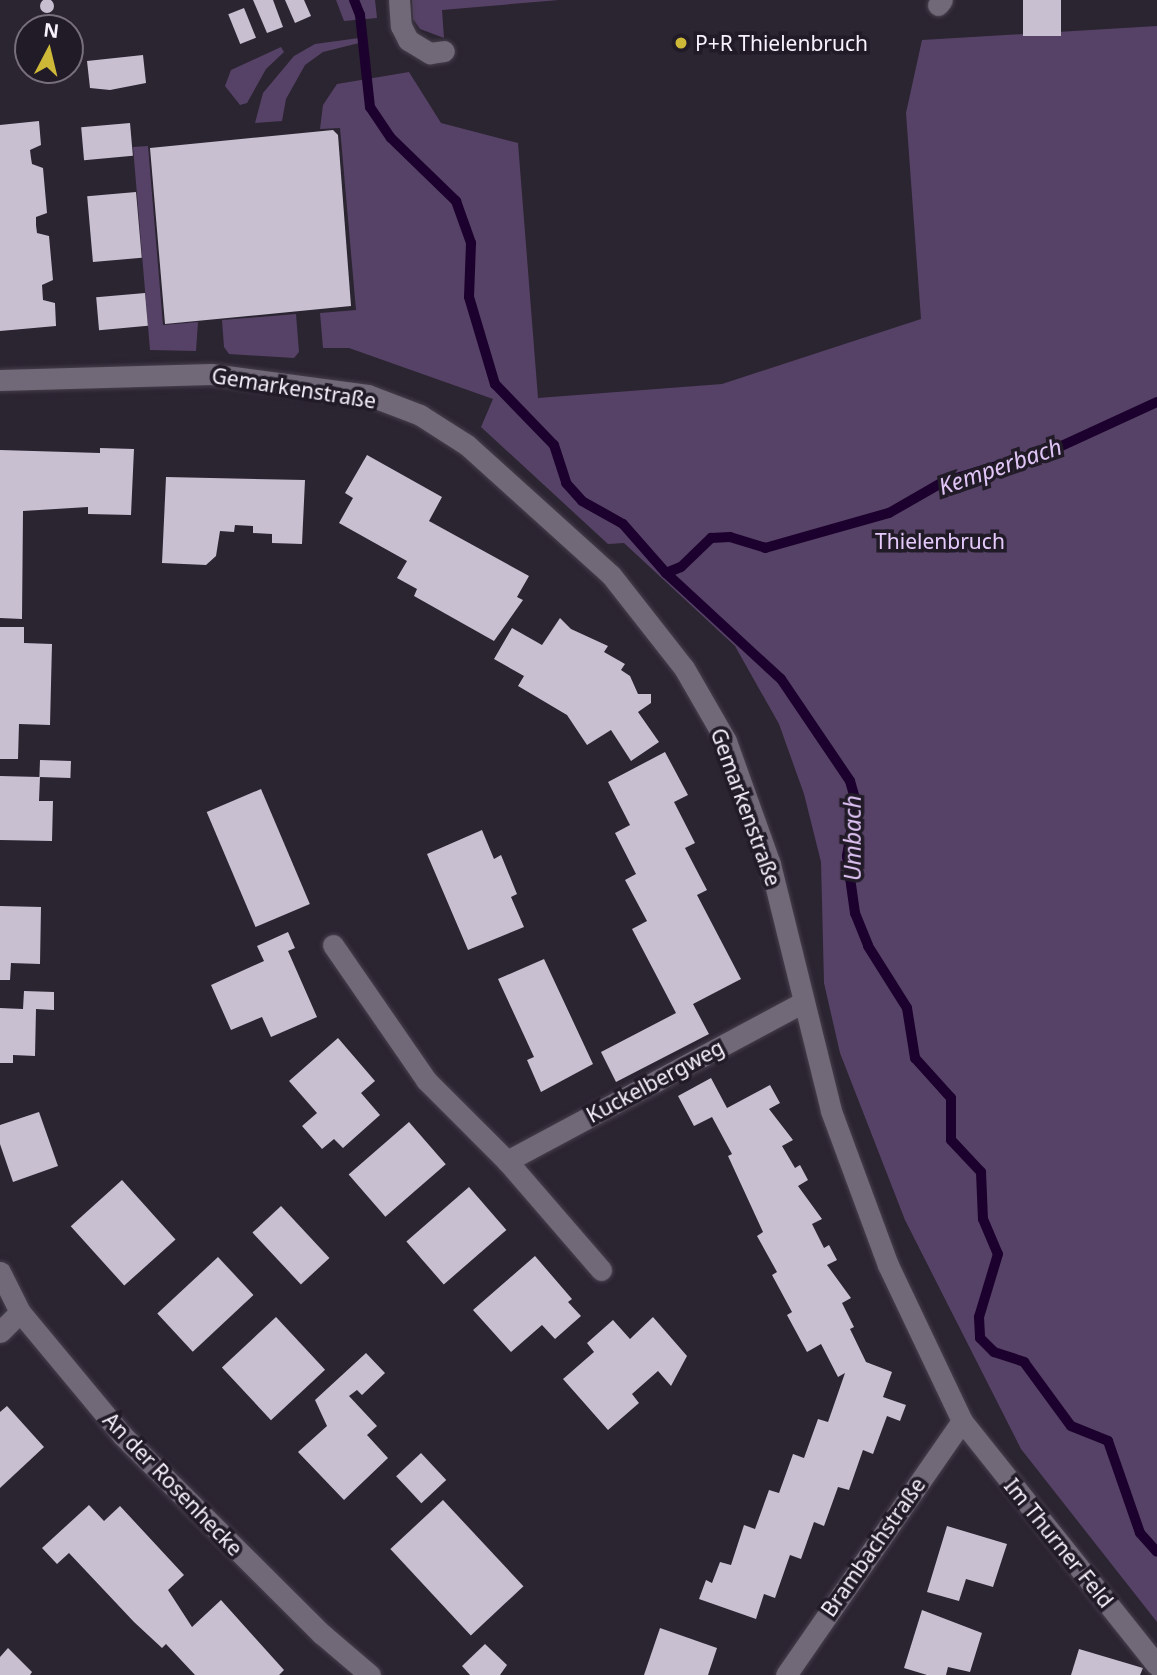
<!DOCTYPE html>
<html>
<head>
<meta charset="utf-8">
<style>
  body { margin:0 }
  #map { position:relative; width:1157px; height:1675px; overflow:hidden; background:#2b2431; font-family:"Noto Sans",sans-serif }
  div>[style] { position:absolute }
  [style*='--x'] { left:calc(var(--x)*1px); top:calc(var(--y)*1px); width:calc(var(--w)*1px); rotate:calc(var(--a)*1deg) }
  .green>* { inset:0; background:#564266 }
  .stream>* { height:10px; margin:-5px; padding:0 5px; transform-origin:5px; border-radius:5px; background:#1c002d }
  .building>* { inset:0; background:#c8bfd1; transform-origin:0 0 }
  .round { border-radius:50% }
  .roads { filter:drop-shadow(0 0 2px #463f4b) drop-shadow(0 0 2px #463f4b) }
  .minor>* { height:21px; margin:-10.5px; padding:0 10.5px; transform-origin:10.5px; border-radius:10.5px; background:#716878 }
  .dots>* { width:19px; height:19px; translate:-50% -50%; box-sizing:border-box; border:4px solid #211a27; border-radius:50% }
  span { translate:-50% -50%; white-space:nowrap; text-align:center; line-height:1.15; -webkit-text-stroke:7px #211a27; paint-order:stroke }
  .poi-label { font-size:21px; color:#f7f2fc }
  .left { translate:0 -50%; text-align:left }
  .street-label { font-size:21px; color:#f7f2fc }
  .park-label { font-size:21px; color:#e6cafc }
  .water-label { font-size:23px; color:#e0c5f6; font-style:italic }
  .north { position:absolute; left:14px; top:14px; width:70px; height:70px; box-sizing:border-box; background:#211a27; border:2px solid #77707c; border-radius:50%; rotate:7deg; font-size:19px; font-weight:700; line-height:28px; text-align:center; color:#f7f2fc }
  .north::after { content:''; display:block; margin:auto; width:24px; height:32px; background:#ceb838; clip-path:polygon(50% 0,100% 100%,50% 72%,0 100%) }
</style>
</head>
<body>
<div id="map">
  <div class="green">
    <i style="clip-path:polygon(336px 0,375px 0,377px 18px,344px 21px)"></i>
    <i style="clip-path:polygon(412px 0,559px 0,442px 10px,444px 38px,420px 29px,413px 19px)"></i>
    <i style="clip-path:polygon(1157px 26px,1157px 1622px,1021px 1449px,905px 1220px,840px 1053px,824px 983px,821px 862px,804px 794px,779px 724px,735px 646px,624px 543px,608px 544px,481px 427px,493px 399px,349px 348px,323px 348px,320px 313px,356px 310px,340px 128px,320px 129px,323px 105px,337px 84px,409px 72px,441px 123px,518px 143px,538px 398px,722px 384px,921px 319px,906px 113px,922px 40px)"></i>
    <i style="clip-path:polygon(359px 38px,362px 40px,359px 43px,323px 52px,305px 65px,286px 99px,282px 121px,255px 123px,263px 93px,294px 56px,315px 44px)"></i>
    <i style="clip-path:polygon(281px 47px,284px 52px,266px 69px,247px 103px,240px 105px,225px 86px,231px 70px)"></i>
    <i style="clip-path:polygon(148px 146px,163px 325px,198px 322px,196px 351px,150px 350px,133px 147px)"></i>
    <i style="clip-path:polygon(296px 314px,299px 352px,294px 358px,229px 354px,224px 347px,222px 320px)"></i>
  </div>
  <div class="stream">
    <i style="--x:354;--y:0;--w:16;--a:68"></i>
    <i style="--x:360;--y:15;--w:93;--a:83.8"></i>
    <i style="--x:370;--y:107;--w:37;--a:56"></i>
    <i style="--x:391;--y:138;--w:91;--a:44.1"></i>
    <i style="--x:456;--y:201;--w:45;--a:70.3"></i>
    <i style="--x:471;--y:243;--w:54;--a:92.1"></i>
    <i style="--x:469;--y:297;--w:91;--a:73.4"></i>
    <i style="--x:495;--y:384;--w:85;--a:46"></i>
    <i style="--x:554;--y:445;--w:40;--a:72"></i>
    <i style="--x:566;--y:483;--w:24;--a:48"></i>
    <i style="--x:582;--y:501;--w:47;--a:29.3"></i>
    <i style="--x:623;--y:524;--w:65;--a:48.7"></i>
    <i style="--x:666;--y:573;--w:16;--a:-22"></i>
    <i style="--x:681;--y:567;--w:42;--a:-44"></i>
    <i style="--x:711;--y:538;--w:19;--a:-3"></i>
    <i style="--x:730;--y:537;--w:37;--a:17"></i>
    <i style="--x:765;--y:548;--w:129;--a:-15.8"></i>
    <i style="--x:889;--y:513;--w:62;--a:-29.9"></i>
    <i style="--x:943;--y:482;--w:119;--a:-16.6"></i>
    <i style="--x:1057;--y:448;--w:110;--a:-24.7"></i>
    <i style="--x:666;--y:573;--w:156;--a:42.7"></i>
    <i style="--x:781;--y:679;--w:123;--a:55.9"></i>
    <i style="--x:850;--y:781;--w:22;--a:74"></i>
    <i style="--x:856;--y:802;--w:55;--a:99.5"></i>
    <i style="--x:847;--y:856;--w:58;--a:82"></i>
    <i style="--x:855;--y:913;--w:35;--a:68"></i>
    <i style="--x:868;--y:946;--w:73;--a:57.8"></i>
    <i style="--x:907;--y:1008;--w:51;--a:80.9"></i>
    <i style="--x:915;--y:1058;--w:54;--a:48"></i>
    <i style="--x:951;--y:1098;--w:42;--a:90"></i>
    <i style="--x:951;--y:1140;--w:44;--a:46.8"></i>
    <i style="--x:981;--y:1172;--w:47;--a:87.6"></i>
    <i style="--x:983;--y:1219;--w:38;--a:67"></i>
    <i style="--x:998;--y:1254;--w:66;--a:106.8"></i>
    <i style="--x:979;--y:1317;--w:21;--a:87"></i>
    <i style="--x:980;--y:1338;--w:20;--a:45"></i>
    <i style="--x:994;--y:1352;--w:32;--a:18"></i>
    <i style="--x:1024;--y:1362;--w:79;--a:53.7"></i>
    <i style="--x:1071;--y:1426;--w:40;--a:22"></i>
    <i style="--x:1108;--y:1441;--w:97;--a:70.8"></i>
    <i style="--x:1140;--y:1533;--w:25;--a:48"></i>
  </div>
  <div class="building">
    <i class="round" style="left:40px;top:-1px;width:14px;height:14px"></i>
    <i style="clip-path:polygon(253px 0,273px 0,283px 27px,267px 33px)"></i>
    <i style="clip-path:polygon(285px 0,304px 0,311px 16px,295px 23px)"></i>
    <i style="left:1023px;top:0;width:38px;height:36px"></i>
    <i style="left:244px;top:8px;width:32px;height:17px;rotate:68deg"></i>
    <i style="clip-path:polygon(143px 55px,146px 83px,110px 90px,90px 88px,87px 61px)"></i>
    <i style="clip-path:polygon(39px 121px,41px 145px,30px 150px,31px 158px,32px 164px,43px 168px,47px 213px,36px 217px,36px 225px,37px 233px,49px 236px,53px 280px,42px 285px,43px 300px,55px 303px,56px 326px,0 331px,0 125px)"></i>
    <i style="left:130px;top:123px;width:33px;height:49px;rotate:85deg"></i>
    <i style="clip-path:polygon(333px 130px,338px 135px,351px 306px,165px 324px,150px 148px)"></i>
    <i style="left:136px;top:192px;width:66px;height:49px;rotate:85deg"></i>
    <i style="left:145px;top:293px;width:33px;height:49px;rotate:85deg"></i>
    <i style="clip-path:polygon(100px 448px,134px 449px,131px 515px,88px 514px,88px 507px,23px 511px,22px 619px,0 618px,0 450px,100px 453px)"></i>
    <i style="clip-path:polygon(367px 455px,442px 497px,429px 521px,529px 576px,517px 597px,523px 600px,494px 641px,414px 596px,417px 589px,397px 578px,407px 561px,339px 523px,353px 498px,345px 493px)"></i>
    <i style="clip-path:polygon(166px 477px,305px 480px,302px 544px,272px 543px,272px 534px,253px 533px,253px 526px,235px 525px,234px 532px,220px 531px,216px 556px,206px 565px,162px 563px)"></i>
    <i style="clip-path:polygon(560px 618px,571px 629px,608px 646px,604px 652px,625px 664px,621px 670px,630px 676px,638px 694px,651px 694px,651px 703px,638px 712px,659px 742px,631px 761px,611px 730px,587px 745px,567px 715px,518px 686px,524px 676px,494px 659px,512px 628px,542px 645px)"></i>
    <i style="clip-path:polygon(0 627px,24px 627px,24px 643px,52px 644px,50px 725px,19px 724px,18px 759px,0 759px)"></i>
    <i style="clip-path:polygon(665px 752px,688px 795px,674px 802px,695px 843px,685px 848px,707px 890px,697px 895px,741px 979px,693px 1004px,709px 1034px,616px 1082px,601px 1052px,676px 1013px,632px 929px,647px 921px,625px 880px,636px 874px,615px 833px,630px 825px,608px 782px)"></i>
    <i style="left:40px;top:760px;width:31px;height:17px;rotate:2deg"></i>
    <i style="clip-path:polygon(0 776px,40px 777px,39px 801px,53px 801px,52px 841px,0 840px)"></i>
    <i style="left:261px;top:789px;width:125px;height:59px;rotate:67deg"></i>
    <i style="clip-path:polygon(482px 830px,494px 859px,501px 855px,517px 894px,511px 897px,524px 927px,468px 950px,427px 854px)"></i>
    <i style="clip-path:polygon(0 906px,41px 907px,40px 964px,11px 963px,10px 980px,0 980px)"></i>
    <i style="clip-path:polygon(288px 932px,295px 948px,288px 951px,317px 1017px,271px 1037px,262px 1017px,231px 1030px,211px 985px,264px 961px,257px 946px)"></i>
    <i style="clip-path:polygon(544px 959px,593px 1064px,541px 1092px,527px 1060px,534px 1057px,498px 979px)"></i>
    <i style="clip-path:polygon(24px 991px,54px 992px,54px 1010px,36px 1009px,35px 1056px,13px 1055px,13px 1063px,0 1063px,0 1008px,23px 1009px)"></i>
    <i style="clip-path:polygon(338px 1038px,375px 1081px,361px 1093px,380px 1115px,343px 1148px,334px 1139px,322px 1149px,302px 1126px,317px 1113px,289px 1081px)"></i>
    <i style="clip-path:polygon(711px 1078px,727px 1108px,770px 1085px,780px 1103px,769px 1109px,793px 1140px,782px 1146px,795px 1168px,800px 1165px,808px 1180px,798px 1186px,822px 1219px,812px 1224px,824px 1248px,829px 1245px,837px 1260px,827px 1265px,851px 1298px,842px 1303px,854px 1327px,850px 1329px,866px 1362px,892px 1372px,883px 1397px,906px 1405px,900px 1421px,887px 1416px,873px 1454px,863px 1450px,849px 1490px,838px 1487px,824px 1526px,814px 1522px,801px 1559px,790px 1555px,775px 1598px,764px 1594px,756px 1619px,699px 1599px,706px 1580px,712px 1583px,720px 1562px,731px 1565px,744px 1525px,755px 1529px,769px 1490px,779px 1493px,793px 1454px,804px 1458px,818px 1419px,828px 1422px,845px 1373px,838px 1377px,821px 1344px,807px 1352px,787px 1315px,792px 1312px,772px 1275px,777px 1272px,757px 1236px,763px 1232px,728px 1156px,732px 1154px,712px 1117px,694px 1126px,678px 1096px)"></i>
    <i style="clip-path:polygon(39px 1112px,58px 1166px,13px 1182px,0 1144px,0 1125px)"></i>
    <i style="left:409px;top:1122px;width:56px;height:80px;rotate:49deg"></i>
    <i style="left:122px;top:1180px;width:80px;height:69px;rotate:48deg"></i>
    <i style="left:469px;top:1187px;width:57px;height:83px;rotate:49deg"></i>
    <i style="left:281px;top:1206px;width:71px;height:39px;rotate:47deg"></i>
    <i style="clip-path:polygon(535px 1256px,572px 1299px,568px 1302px,581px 1316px,555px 1339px,542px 1325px,511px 1352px,473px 1310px)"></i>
    <i style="left:218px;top:1257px;width:52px;height:83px;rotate:47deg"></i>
    <i style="left:276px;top:1317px;width:72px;height:74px;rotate:47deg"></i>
    <i style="clip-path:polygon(653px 1317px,687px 1356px,671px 1386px,658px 1371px,632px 1394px,639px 1403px,608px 1430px,563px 1379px,594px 1352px,587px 1343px,613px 1320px,630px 1339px)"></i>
    <i style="clip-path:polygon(366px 1353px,385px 1373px,362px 1395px,357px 1390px,349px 1396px,377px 1426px,367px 1435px,388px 1458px,344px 1500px,298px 1452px,327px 1426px,315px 1400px)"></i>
    <i style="clip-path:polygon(7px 1406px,44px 1447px,0 1488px,0 1412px)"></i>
    <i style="left:421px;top:1453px;width:37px;height:34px;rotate:47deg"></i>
    <i style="left:443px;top:1500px;width:118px;height:72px;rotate:47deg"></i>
    <i style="clip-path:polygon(89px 1505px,104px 1521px,120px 1506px,184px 1575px,168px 1590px,192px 1627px,221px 1600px,284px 1670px,279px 1675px,195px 1675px,166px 1644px,162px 1648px,134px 1622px,69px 1553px,57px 1564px,42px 1548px)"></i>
    <i style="clip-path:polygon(947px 1526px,1007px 1544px,993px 1587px,966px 1579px,959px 1601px,927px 1592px)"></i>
    <i style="clip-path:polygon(922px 1610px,982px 1633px,970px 1672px,948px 1667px,946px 1675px,927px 1675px,904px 1668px)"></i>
    <i style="clip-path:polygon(660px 1628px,717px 1648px,708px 1675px,644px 1675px)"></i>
    <i style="clip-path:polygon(485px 1644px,507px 1665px,500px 1675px,470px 1675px,462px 1666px)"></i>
    <i style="clip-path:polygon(8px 1648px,32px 1672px,30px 1675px,0 1675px,0 1657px)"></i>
    <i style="clip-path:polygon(1079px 1649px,1143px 1668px,1140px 1675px,1071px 1675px)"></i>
  </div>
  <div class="roads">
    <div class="minor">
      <i style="--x:399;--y:0;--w:26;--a:86"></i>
      <i style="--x:401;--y:26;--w:16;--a:63"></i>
      <i style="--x:408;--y:40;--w:26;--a:31"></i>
      <i style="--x:430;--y:53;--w:14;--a:-8"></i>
      <i style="--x:938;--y:5;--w:6;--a:-51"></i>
      <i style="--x:0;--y:380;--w:211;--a:-1.6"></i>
      <i style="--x:211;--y:374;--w:158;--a:7.6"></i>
      <i style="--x:368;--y:395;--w:56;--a:21"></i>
      <i style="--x:420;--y:415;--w:56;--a:32.6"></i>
      <i style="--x:467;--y:445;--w:194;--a:42.1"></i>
      <i style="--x:611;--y:575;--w:118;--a:51.9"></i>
      <i style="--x:684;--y:668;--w:84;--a:60.1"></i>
      <i style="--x:726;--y:741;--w:131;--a:70.3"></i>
      <i style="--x:770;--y:864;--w:254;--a:76.1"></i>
      <i style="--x:831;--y:1111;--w:164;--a:69.7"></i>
      <i style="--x:888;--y:1265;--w:173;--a:64.6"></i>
      <i style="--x:962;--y:1421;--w:312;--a:51.4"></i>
      <i style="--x:333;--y:945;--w:164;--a:55.4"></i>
      <i style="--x:426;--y:1080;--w:115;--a:45"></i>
      <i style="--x:507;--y:1161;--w:144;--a:49.2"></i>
      <i style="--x:507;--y:1161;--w:336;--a:-28.2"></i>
      <i style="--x:0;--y:1272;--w:45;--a:63.4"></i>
      <i style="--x:20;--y:1312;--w:161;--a:50.3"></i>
      <i style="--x:123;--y:1436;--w:281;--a:44.9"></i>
      <i style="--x:322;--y:1634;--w:63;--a:40.5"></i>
      <i style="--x:0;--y:1332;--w:28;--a:-45"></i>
      <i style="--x:786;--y:1675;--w:309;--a:-55.3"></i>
    </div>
  </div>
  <div class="dots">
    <i style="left:681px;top:43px;background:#ceb838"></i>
  </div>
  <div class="poi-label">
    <span class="left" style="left:695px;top:43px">P+R Thielenbruch</span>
  </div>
  <div class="street-label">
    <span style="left:294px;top:388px;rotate:9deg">Gemarkenstraße</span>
    <span style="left:746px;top:807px;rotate:70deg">Gemarkenstraße</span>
    <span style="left:655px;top:1081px;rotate:-28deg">Kuckelbergweg</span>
    <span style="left:173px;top:1484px;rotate:46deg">An der Rosenhecke</span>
    <span style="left:1059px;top:1543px;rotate:51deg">Im Thurner Feld</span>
    <span style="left:873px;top:1547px;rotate:-55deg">Brambachstraße</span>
  </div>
  <div class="park-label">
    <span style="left:940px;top:541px">Thielenbruch</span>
  </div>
  <div class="water-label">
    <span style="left:1000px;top:466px;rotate:-19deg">Kemperbach</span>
    <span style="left:852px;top:838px;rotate:-90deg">Umbach</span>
  </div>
  <div class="north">N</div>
</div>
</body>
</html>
